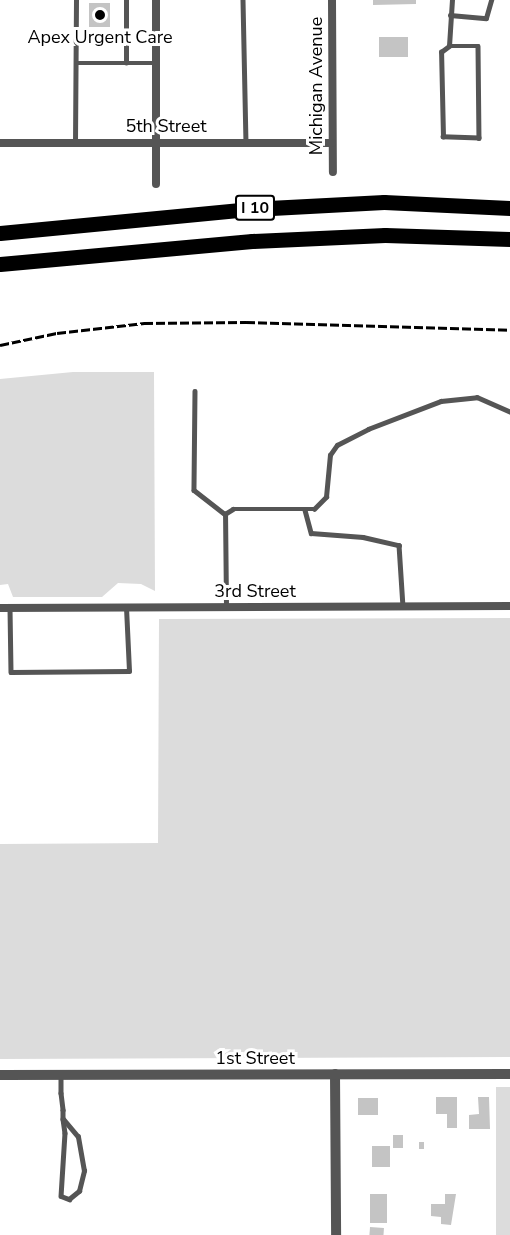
<!DOCTYPE html>
<html>
<head>
<meta charset="utf-8">
<style>
  body { margin:0 }
  #map { position:relative; width:510px; height:1235px; overflow:hidden; background:#fff; font-family:"Nunito Sans",sans-serif }
  div>[style] { position:absolute }
  [style*='--x'] { left:calc(var(--x)*1px); top:calc(var(--y)*1px); width:calc(var(--w)*1px); rotate:calc(var(--a)*1deg) }
  .green>* { inset:0; background:#dcdcdc; transform-origin:0 0 }
  .building>* { inset:0; background:#c4c4c4; transform-origin:0 0 }
  .service>* { height:4.5px; margin:-2.25px; padding:0 2.25px; transform-origin:2.25px; border-radius:2.25px; background:#555 }
  .minor>* { height:8px; margin:-4px; padding:0 4px; transform-origin:4px; border-radius:4px; background:#555 }
  .tertiary>* { height:10px; margin:-5px; padding:0 5px; transform-origin:5px; border-radius:5px; background:#555 }
  .motorway>* { height:15px; margin:-7.5px; padding:0 7.5px; transform-origin:7.5px; border-radius:7.5px; background:#000 }
  .rail>* { height:3px; margin-top:-1.5px; transform-origin:0; background:repeating-linear-gradient(90deg,#000 0 9px,transparent 0 12px) }
  .dots>* { width:16px; height:16px; translate:-50% -50%; box-sizing:border-box; border:3px solid #fff; border-radius:50% }
  span { translate:-50% -50%; white-space:nowrap; text-align:center; line-height:1.15; -webkit-text-stroke:6px #fff; paint-order:stroke }
  .shield-label span { padding:2px 4px; background:#fff; border:2px solid; border-radius:4px; -webkit-text-stroke-width:0 }
  .shield-label { font-size:16px; color:#000; font-weight:700 }
  .poi-label { font-size:18px; color:#000 }
  .street-label { font-size:18px; color:#000 }
</style>
</head>
<body>
<div id="map">
  <div class="green">
    <i style="clip-path:polygon(73px 372px,154px 372px,155px 591px,141px 584px,118px 583px,102px 597px,13px 597px,8px 584px,0 585px,0 379px)"></i>
    <i style="clip-path:polygon(510px 618px,510px 1057px,0 1059px,0 844px,158px 843px,159px 619px)"></i>
    <i style="left:496px;top:1087px;width:14px;height:148px"></i>
  </div>
  <div class="building">
    <i style="clip-path:polygon(373px 0,416px 0,416px 4px,373px 5px)"></i>
    <i style="left:89px;top:3px;width:21px;height:24px"></i>
    <i style="left:379px;top:37px;width:29px;height:20px"></i>
    <i style="clip-path:polygon(436px 1097px,457px 1097px,457px 1128px,447px 1128px,447px 1114px,436px 1114px)"></i>
    <i style="clip-path:polygon(478px 1097px,489px 1097px,490px 1129px,469px 1129px,469px 1115px,479px 1114px)"></i>
    <i style="left:358px;top:1098px;width:20px;height:17px"></i>
    <i style="left:393px;top:1135px;width:10px;height:13px"></i>
    <i style="left:419px;top:1142px;width:5px;height:7px"></i>
    <i style="left:372px;top:1146px;width:18px;height:21px"></i>
    <i style="left:370px;top:1194px;width:17px;height:29px"></i>
    <i style="clip-path:polygon(445px 1194px,456px 1194px,451px 1225px,441px 1224px,441px 1217px,431px 1216px,431px 1204px,445px 1204px)"></i>
    <i style="left:370px;top:1227px;width:14px;height:8px;rotate:4deg"></i>
  </div>
  <div class="service">
    <i style="--x:243;--y:0;--w:143;--a:88.8"></i>
    <i style="--x:450;--y:15;--w:36;--a:5"></i>
    <i style="--x:486;--y:18;--w:19;--a:-74"></i>
    <i style="--x:449;--y:46;--w:29;--a:0"></i>
    <i style="--x:478;--y:46;--w:92;--a:89.4"></i>
    <i style="--x:479;--y:138;--w:36;--a:-178"></i>
    <i style="--x:443;--y:137;--w:85;--a:-91.3"></i>
    <i style="--x:441;--y:52;--w:10;--a:-37"></i>
    <i style="--x:449;--y:46;--w:46;--a:-86.3"></i>
    <i style="--x:76;--y:63;--w:80;--a:0"></i>
    <i style="--x:126;--y:63;--w:63;--a:-90"></i>
    <i style="--x:75;--y:143;--w:143;--a:-89.6"></i>
    <i style="--x:195;--y:391;--w:99;--a:90.6"></i>
    <i style="--x:194;--y:490;--w:39;--a:38"></i>
    <i style="--x:305;--y:510;--w:24;--a:75"></i>
    <i style="--x:311;--y:533;--w:52;--a:4.4"></i>
    <i style="--x:363;--y:537;--w:37;--a:13"></i>
    <i style="--x:399;--y:545;--w:62;--a:86.3"></i>
    <i style="--x:226;--y:606;--w:92;--a:-90.6"></i>
    <i style="--x:225;--y:514;--w:9;--a:-32"></i>
    <i style="--x:233;--y:509;--w:81;--a:0"></i>
    <i style="--x:314;--y:509;--w:17;--a:-45"></i>
    <i style="--x:326;--y:497;--w:42;--a:-84.6"></i>
    <i style="--x:330;--y:455;--w:12;--a:-55"></i>
    <i style="--x:337;--y:445;--w:35;--a:-27"></i>
    <i style="--x:368;--y:429;--w:78;--a:-21"></i>
    <i style="--x:441;--y:401;--w:36;--a:-6"></i>
    <i style="--x:477;--y:397;--w:36;--a:24"></i>
    <i style="--x:10;--y:608;--w:64;--a:89.1"></i>
    <i style="--x:11;--y:672;--w:118;--a:-0.5"></i>
    <i style="--x:129;--y:671;--w:63;--a:-92.7"></i>
    <i style="--x:61;--y:1075;--w:18;--a:90"></i>
    <i style="--x:61;--y:1093;--w:17;--a:83"></i>
    <i style="--x:63;--y:1110;--w:9;--a:90"></i>
    <i style="--x:63;--y:1119;--w:14;--a:82"></i>
    <i style="--x:65;--y:1133;--w:63;--a:93.6"></i>
    <i style="--x:61;--y:1196;--w:9;--a:21"></i>
    <i style="--x:69;--y:1199;--w:13;--a:-39"></i>
    <i style="--x:79;--y:1191;--w:21;--a:-76"></i>
    <i style="--x:84;--y:1171;--w:35;--a:-100"></i>
    <i style="--x:78;--y:1137;--w:23;--a:-130"></i>
  </div>
  <div class="minor">
    <i style="--x:156;--y:0;--w:184;--a:90"></i>
    <i style="--x:332;--y:0;--w:172;--a:89.7"></i>
    <i style="--x:0;--y:143;--w:332;--a:0"></i>
    <i style="--x:0;--y:608;--w:510;--a:-0.22"></i>
  </div>
  <div class="tertiary">
    <i style="--x:335;--y:1074;--w:161;--a:89.6"></i>
    <i style="--x:0;--y:1075;--w:510;--a:-0.11"></i>
  </div>
  <div class="motorway">
    <i style="--x:0;--y:233;--w:252;--a:-5.5"></i>
    <i style="--x:251;--y:209;--w:133;--a:-3"></i>
    <i style="--x:384;--y:202;--w:126;--a:2.7"></i>
    <i style="--x:0;--y:264;--w:253;--a:-5.2"></i>
    <i style="--x:252;--y:241;--w:133;--a:-2.6"></i>
    <i style="--x:385;--y:235;--w:125;--a:1.8"></i>
  </div>
  <div class="rail">
    <i style="--x:0;--y:345;--w:58;--a:-11.9"></i>
    <i style="--x:57;--y:333;--w:88;--a:-6.6"></i>
    <i style="--x:144;--y:323;--w:102;--a:-0.6"></i>
    <i style="--x:246;--y:322;--w:264;--a:1.7"></i>
  </div>
  <div class="dots">
    <i style="left:100px;top:15px;background:#000"></i>
  </div>
  <div class="shield-label">
    <span style="left:255px;top:208px">I 10</span>
  </div>
  <div class="poi-label">
    <span style="left:100px;top:37px">Apex Urgent Care</span>
  </div>
  <div class="street-label">
    <span style="left:316px;top:86px;rotate:-90deg">Michigan Avenue</span>
    <span style="left:166px;top:126px">5th Street</span>
    <span style="left:255px;top:591px">3rd Street</span>
    <span style="left:255px;top:1058px">1st Street</span>
  </div>
</div>
</body>
</html>
